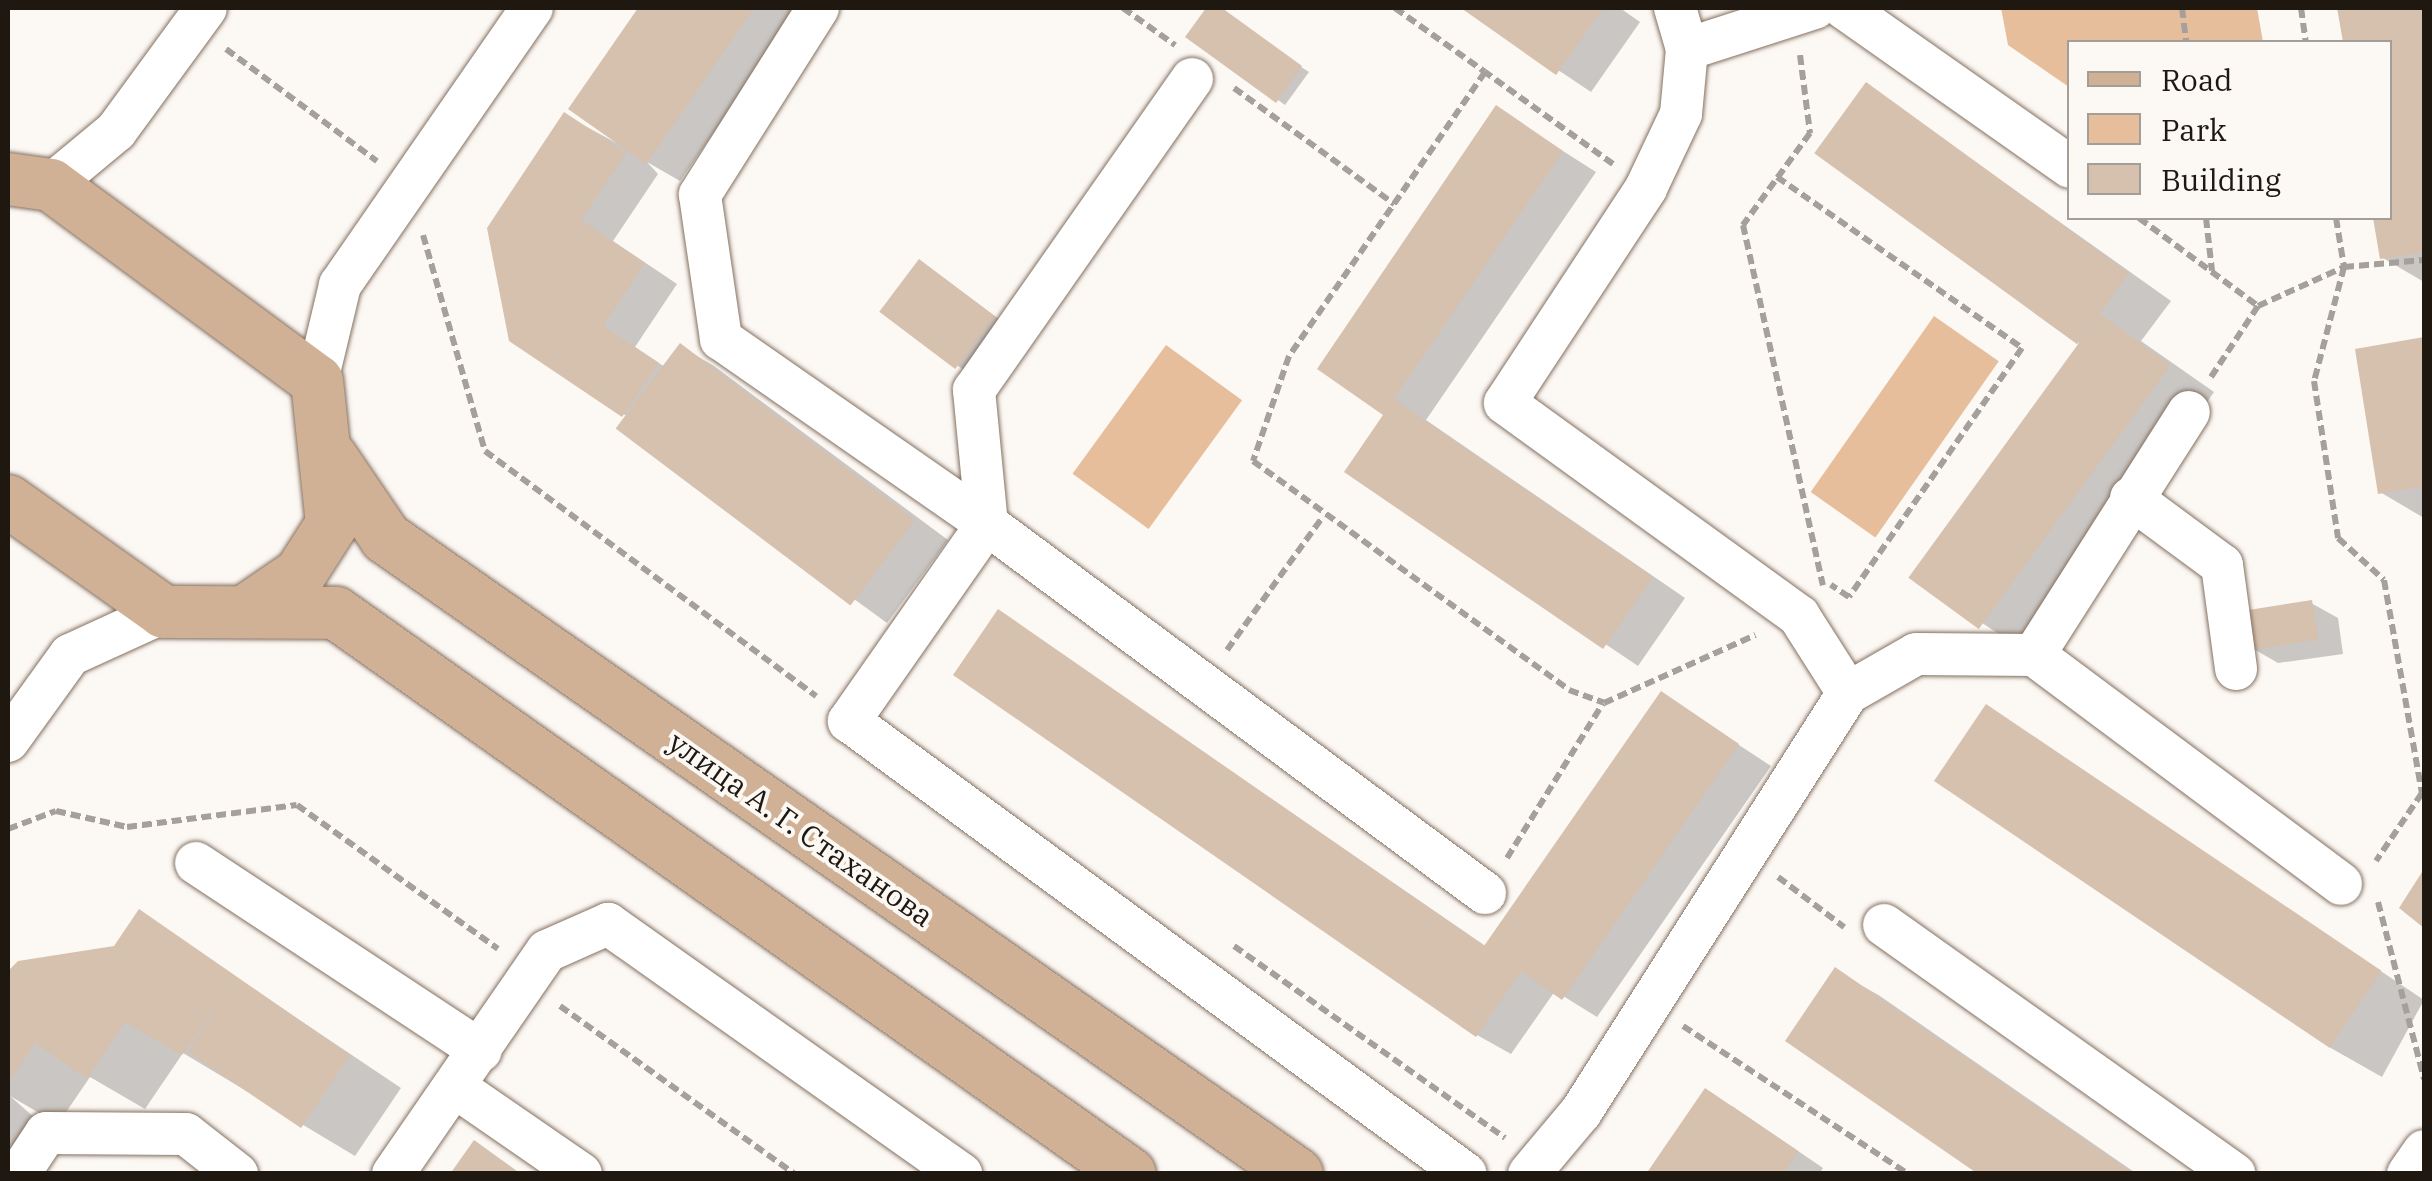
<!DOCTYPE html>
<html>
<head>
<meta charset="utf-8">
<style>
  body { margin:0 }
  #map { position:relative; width:2432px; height:1181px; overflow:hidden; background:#fcf8f4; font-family:"IBM Plex Serif",serif }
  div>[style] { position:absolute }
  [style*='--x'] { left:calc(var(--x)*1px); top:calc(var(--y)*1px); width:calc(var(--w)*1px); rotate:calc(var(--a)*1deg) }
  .green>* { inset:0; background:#e7be9b; transform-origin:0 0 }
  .shadow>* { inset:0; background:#0003 }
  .building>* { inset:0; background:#d6c0ae; transform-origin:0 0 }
  .path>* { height:6px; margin-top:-3px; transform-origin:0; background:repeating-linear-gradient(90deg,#a5a09b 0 10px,transparent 0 15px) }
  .roads { filter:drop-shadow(0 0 2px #847060) drop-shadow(0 0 2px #847060) }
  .minor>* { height:42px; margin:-21px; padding:0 21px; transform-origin:21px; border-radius:21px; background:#fff }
  .major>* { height:52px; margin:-26px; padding:0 26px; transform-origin:26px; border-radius:26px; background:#d1b195 }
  span { translate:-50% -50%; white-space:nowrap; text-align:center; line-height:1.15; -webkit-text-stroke:8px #fcf8f4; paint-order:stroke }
  .street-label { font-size:30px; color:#1f1811 }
  .frame { position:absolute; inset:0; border:10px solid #1f1811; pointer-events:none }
  .legend { position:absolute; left:2067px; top:40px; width:325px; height:180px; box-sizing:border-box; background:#fcf8f4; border:2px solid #a49e99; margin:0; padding:12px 18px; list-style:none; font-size:30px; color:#1f1811 }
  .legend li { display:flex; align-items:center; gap:20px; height:50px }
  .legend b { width:50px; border:2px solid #a49e99 }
</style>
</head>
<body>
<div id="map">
  <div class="green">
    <i style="clip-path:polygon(2001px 8px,2257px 8px,2263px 42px,2070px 42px,2069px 87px,2008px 45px)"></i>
    <i style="left:1934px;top:316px;width:79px;height:215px;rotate:35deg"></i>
    <i style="left:1166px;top:345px;width:94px;height:159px;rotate:36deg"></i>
  </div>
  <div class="shadow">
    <i style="clip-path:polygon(641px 8px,800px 8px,680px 181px,647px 162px,658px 174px,613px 241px,677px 284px,635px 347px,665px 367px,680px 346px,714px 366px,948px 540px,887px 623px,619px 428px,628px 417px,511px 340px,565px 115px,633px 152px,571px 108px)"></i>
    <i style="clip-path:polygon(1209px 8px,1309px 72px,1285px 105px,1188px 36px)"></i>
    <i style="clip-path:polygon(1465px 8px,1620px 8px,1640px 22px,1591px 92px)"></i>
    <i style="clip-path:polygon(2339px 8px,2424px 8px,2424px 282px,2383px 258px,2376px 218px,2390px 218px,2390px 42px,2346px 42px)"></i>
    <i style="clip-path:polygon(1867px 85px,2171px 301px,2141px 341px,2214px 392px,2031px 655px,1918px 581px,2082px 345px,1818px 152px)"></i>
    <i style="clip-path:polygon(1497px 109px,1596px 172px,1426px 420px,1685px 598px,1638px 666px,1348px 471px,1387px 414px)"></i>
    <i style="clip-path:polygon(937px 273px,1011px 328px,976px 377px,958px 366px)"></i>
    <i style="clip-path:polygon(2424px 340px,2424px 518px,2380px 492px,2357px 351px)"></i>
    <i style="clip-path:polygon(2311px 603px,2338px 618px,2343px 654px,2278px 663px,2252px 648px)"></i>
    <i style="clip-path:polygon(999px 612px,1487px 947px,1661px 694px,1771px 766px,1597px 1017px,1555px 991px,1511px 1054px,1477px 1035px)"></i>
    <i style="clip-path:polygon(1987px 708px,2424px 1000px,2382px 1077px,2329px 1047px)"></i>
    <i style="clip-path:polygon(140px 913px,401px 1088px,355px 1156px,183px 1053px,145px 1109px,90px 1077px,58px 1124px,10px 1096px,36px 1119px,8px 1160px,8px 970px,115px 949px)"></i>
    <i style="clip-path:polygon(1836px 971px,1880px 996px,2137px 1174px,1982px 1174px)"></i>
    <i style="clip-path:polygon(1732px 1106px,1823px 1168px,1819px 1174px,1649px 1174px)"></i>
  </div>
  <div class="building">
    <i style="clip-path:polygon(638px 8px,754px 8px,646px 164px,568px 109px)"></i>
    <i style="clip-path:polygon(1206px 8px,1222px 8px,1302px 66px,1276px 103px,1185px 37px)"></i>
    <i style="clip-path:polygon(1461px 8px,1603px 8px,1556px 75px)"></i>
    <i style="clip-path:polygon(2337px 8px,2424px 8px,2424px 252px,2380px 259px,2373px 218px,2390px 218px,2390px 42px,2343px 42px)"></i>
    <i style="left:1866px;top:82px;width:325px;height:88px;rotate:36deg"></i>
    <i style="clip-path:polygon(1496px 105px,1563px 151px,1394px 399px,1653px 577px,1603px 649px,1344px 472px,1383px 415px,1317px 369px)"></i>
    <i style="clip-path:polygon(564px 112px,626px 153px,581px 220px,645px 263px,603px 326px,659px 363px,622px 417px,509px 341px,487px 228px)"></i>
    <i style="left:919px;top:259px;width:95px;height:66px;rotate:37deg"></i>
    <i style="left:2100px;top:314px;width:87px;height:326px;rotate:36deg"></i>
    <i style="clip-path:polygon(2424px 337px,2424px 486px,2378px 494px,2355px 349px)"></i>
    <i style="left:680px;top:343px;width:294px;height:107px;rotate:37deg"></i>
    <i style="left:2312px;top:600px;width:40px;height:69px;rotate:81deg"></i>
    <i style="clip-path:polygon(998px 609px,1484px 946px,1661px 691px,1739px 744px,1562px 1000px,1521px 971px,1476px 1037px,953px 675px)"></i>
    <i style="left:1986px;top:704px;width:477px;height:93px;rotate:34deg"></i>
    <i style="clip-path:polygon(2424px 869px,2424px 928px,2399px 908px)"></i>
    <i style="clip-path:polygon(139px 909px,350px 1055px,301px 1128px,188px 1052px,222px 998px,182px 1055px,125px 1022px,87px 1079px,35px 1043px,8px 1083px,8px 971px,18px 961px,114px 946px)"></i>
    <i style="clip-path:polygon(1835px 967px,2134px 1174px,1978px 1174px,1785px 1041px)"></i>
    <i style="clip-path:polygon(1705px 1088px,1798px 1151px,1783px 1174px,1646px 1174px)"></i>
    <i style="clip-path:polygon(474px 1140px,521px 1174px,450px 1174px)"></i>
  </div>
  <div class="path">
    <i style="--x:1123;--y:8;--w:64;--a:35.4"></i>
    <i style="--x:1395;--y:8;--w:110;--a:35.4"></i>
    <i style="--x:2182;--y:8;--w:34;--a:83"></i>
    <i style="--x:2301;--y:8;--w:34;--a:82"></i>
    <i style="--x:226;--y:49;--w:188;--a:36.6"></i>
    <i style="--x:1800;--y:55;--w:79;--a:82.7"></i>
    <i style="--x:1810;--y:133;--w:114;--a:126.1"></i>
    <i style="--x:1743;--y:225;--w:369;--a:77.5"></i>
    <i style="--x:1234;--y:88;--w:198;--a:35.9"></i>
    <i style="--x:1613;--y:164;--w:158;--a:-144.3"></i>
    <i style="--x:1485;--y:72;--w:345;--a:124.6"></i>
    <i style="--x:1289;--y:356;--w:111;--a:108.9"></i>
    <i style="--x:1253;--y:461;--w:390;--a:35.9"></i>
    <i style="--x:1569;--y:690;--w:37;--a:20"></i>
    <i style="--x:1604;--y:703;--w:166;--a:-24.2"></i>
    <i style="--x:1777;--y:177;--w:299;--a:34.9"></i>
    <i style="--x:2022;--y:348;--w:303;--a:124.8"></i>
    <i style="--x:1849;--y:597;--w:22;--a:-146"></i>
    <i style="--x:2139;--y:218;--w:148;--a:36.5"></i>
    <i style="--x:2206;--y:218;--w:53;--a:83.5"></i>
    <i style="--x:2336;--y:218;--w:50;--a:80.7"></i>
    <i style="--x:2344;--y:267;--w:118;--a:104.7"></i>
    <i style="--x:2314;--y:381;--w:159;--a:81.3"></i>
    <i style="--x:2338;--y:538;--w:62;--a:42.4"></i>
    <i style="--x:2384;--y:580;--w:216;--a:79.9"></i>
    <i style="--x:2422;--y:793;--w:82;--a:124.1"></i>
    <i style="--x:423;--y:235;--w:225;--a:74"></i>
    <i style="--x:485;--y:451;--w:412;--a:36.5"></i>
    <i style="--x:2211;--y:377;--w:85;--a:-56.5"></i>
    <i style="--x:2258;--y:306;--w:94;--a:-24.4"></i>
    <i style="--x:2344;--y:267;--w:80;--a:-5"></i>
    <i style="--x:1227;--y:650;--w:163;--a:-54.3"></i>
    <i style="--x:8;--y:829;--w:51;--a:-20.6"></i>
    <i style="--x:56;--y:811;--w:73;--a:12.7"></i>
    <i style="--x:127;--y:827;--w:171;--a:-7.4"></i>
    <i style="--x:297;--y:805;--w:247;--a:35.6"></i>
    <i style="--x:1507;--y:858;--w:182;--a:-58.2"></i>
    <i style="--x:1778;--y:877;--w:83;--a:37.1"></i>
    <i style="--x:2378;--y:902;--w:183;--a:75.4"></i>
    <i style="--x:1234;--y:946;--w:332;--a:35.3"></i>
    <i style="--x:560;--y:1006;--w:289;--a:35.6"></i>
    <i style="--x:1683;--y:1026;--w:269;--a:33.3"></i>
  </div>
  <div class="roads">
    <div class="minor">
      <i style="--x:818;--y:8;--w:221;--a:122.3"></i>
      <i style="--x:700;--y:195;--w:146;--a:81.7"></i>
      <i style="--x:721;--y:339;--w:324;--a:34.8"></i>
      <i style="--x:987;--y:524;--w:241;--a:125"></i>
      <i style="--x:849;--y:721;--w:765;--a:36.29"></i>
      <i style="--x:1844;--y:8;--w:276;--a:35.1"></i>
      <i style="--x:1687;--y:49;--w:134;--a:-17.8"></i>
      <i style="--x:1192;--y:79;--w:380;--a:125"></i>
      <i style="--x:974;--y:390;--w:135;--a:84.5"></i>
      <i style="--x:987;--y:524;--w:620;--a:36.54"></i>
      <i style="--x:51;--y:185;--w:85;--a:-39.7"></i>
      <i style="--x:116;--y:131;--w:152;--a:-53.8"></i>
      <i style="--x:317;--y:381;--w:99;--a:-76.5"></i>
      <i style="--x:340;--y:285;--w:337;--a:-55.3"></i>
      <i style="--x:2131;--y:498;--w:113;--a:36.4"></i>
      <i style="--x:2222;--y:565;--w:105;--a:82.3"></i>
      <i style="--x:2034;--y:655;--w:288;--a:-57.5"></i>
      <i style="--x:1848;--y:693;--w:78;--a:-29.8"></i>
      <i style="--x:1916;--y:654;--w:118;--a:0.5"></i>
      <i style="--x:2034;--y:655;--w:383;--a:36.7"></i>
      <i style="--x:8;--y:741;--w:106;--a:-54.2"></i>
      <i style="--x:70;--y:655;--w:103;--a:-24.6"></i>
      <i style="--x:196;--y:863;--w:341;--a:33.4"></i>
      <i style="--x:1884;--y:925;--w:430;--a:35.4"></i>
      <i style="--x:455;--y:1087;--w:153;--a:34.6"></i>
      <i style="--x:19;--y:1174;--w:49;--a:-56.6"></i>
      <i style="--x:46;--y:1133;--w:140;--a:0.4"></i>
      <i style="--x:186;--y:1134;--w:65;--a:38.1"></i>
      <i style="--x:393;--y:1174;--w:271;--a:-55.4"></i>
      <i style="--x:547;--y:951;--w:67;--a:-23.9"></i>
      <i style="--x:608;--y:924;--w:433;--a:35.3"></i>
      <i style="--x:1529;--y:1174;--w:81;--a:-50"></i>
      <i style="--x:1581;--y:1112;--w:497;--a:-57.5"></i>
      <i style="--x:1848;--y:693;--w:91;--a:-122.5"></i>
      <i style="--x:1799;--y:616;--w:363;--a:-144.1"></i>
      <i style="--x:1505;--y:403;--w:257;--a:-56.7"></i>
      <i style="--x:1646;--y:188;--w:82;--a:-64.7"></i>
      <i style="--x:1681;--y:114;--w:65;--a:-84.7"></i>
      <i style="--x:1687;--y:49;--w:43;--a:-106.3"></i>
      <i style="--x:2408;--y:1174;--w:28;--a:-55"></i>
    </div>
    <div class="major">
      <i style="--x:8;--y:179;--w:43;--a:7.9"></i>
      <i style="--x:51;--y:185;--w:330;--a:36.4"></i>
      <i style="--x:317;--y:381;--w:144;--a:84"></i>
      <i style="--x:332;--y:524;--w:59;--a:122.6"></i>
      <i style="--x:300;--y:574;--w:65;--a:145.6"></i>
      <i style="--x:331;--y:457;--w:98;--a:55.8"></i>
      <i style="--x:386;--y:538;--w:1111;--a:34.92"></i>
      <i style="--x:8;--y:501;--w:191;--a:35.4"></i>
      <i style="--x:164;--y:612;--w:172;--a:0.3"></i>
      <i style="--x:336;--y:613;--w:972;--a:35.24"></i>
    </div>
  </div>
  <div class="street-label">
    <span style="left:801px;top:829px;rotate:35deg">улица А. Г. Стаханова</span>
  </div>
  <div class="frame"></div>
  <ul class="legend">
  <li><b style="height:12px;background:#d1b195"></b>Road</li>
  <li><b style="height:28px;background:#e7be9b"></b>Park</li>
  <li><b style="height:28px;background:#d6c0ae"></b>Building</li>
  </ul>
</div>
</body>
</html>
